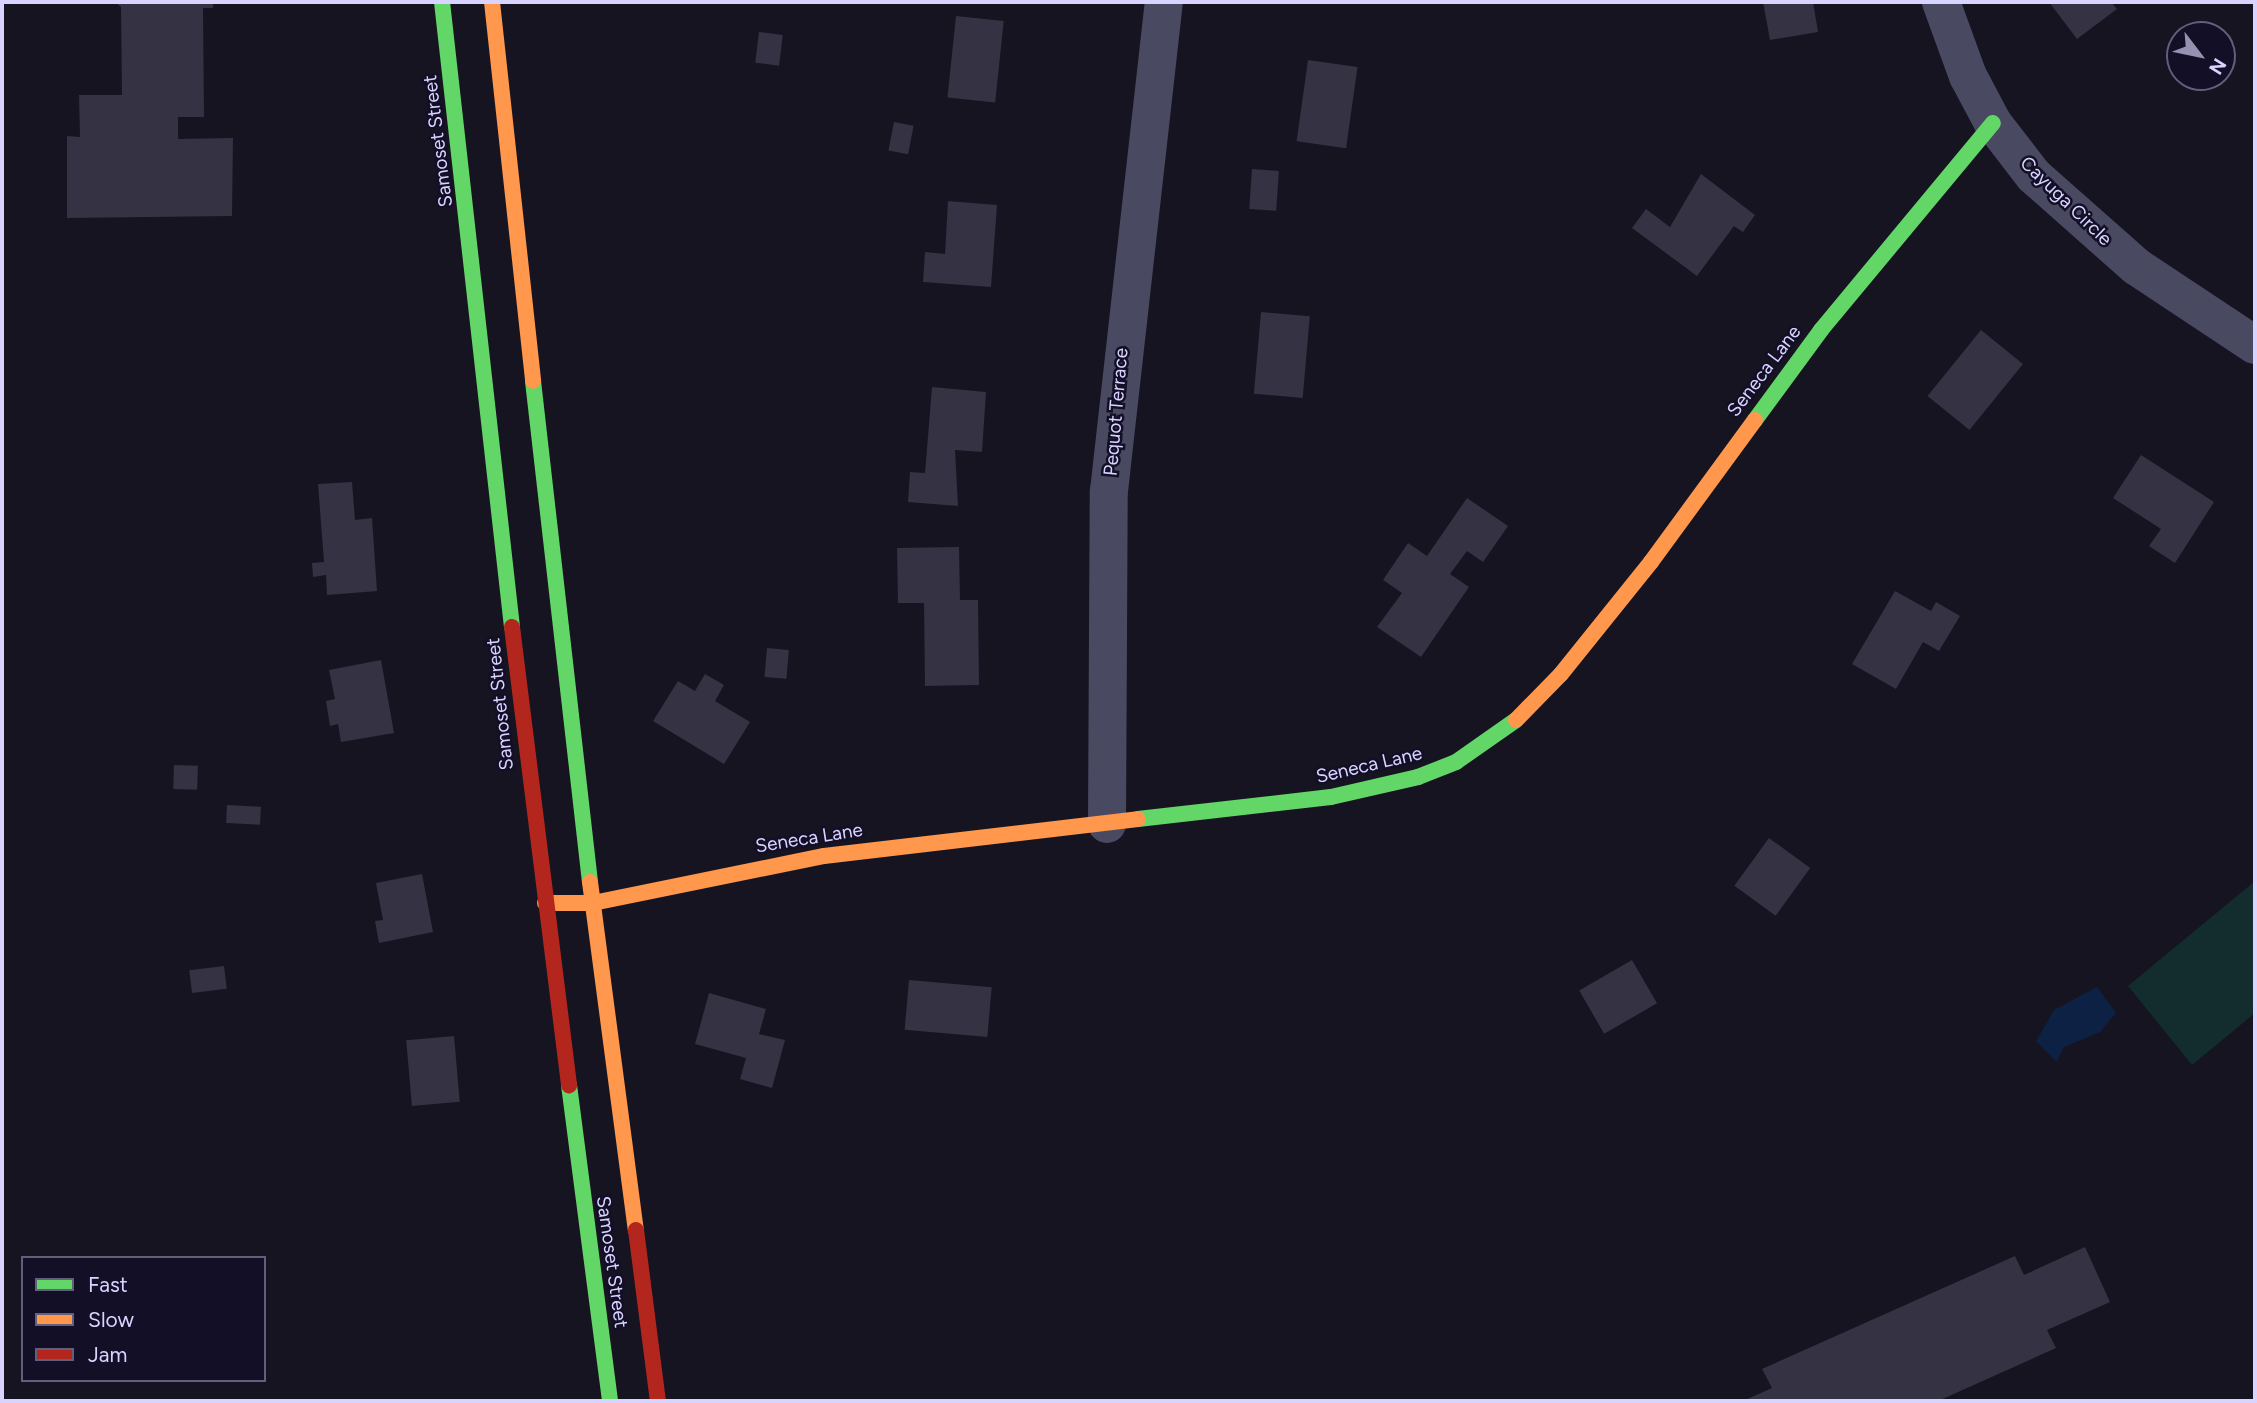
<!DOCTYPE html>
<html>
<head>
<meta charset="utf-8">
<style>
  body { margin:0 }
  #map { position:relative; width:2257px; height:1403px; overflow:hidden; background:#161421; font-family:Figtree,sans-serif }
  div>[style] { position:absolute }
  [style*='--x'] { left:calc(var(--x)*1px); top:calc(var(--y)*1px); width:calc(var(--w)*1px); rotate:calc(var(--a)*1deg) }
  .green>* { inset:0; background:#132c2d }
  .water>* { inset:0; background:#0d2144 }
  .building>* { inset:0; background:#343243; transform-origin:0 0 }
  .street>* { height:38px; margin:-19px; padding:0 19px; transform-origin:19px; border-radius:19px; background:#4a4962 }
  .fast>* { height:16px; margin:-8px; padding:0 8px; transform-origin:8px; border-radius:8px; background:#63d668 }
  .slow>* { height:16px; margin:-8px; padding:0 8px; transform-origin:8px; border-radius:8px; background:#ff974d }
  .jam>* { height:16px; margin:-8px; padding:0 8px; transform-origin:8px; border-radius:8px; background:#b3261e }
  span { translate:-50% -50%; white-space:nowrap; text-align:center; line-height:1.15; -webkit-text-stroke:5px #130f26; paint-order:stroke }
  .street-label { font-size:19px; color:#d9d4ff }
  .frame { position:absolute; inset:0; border:4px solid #d9d4ff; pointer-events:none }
  .legend { position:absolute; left:21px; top:1256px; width:245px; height:126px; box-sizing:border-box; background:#130f26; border:2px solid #625e7d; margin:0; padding:9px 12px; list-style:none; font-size:21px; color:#d9d4ff }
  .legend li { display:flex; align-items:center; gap:14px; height:35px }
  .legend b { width:35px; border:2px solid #625e7d }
  .north { position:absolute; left:2166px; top:21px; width:70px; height:70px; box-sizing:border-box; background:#130f26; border:2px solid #625e7d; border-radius:50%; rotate:122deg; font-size:19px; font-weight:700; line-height:28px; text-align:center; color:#d9d4ff }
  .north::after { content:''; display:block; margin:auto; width:24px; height:32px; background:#9591b1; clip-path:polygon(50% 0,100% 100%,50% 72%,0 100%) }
</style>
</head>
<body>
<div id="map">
  <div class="green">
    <i style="clip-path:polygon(2255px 881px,2255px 1013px,2192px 1065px,2128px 986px)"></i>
  </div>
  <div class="water">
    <i style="clip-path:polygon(2097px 987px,2116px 1013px,2100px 1032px,2064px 1047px,2057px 1062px,2036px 1041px,2054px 1010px)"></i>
  </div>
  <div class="building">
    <i style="clip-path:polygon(115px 2px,213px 2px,213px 8px,203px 8px,204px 117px,178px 117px,178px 139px,233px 138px,232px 216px,67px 218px,67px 136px,80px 137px,79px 95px,122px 95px,121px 7px)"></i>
    <i style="clip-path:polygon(1763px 2px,1813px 2px,1818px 32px,1770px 40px)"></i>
    <i style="clip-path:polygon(2049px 2px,2111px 2px,2117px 9px,2077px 39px)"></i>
    <i style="left:956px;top:16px;width:48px;height:82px;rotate:6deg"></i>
    <i style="left:759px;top:32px;width:24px;height:31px;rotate:7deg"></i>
    <i style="left:1308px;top:60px;width:50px;height:82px;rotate:8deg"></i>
    <i style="left:894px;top:122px;width:20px;height:29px;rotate:11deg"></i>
    <i style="left:1252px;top:169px;width:27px;height:40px;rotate:4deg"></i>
    <i style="clip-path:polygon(1701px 174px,1755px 215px,1743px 232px,1734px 226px,1697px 276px,1632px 228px,1646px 209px,1670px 227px)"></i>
    <i style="clip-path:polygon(948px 201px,997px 205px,991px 287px,923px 282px,925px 252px,945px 254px)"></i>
    <i style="left:1261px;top:312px;width:49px;height:82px;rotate:5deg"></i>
    <i style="left:1981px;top:330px;width:54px;height:85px;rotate:39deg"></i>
    <i style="clip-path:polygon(932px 387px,986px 392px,982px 452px,955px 450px,958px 506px,908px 502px,910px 472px,925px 473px)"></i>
    <i style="clip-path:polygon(2141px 455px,2214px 502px,2175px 563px,2149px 546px,2161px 529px,2113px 498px)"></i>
    <i style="clip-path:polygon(352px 482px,355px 520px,372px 518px,377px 591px,327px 595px,326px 575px,313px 577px,312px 563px,324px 562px,318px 484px)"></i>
    <i style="clip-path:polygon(1467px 498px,1508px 526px,1483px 562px,1467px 551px,1450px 574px,1469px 587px,1421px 657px,1377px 627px,1402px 593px,1383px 580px,1408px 543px,1427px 556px)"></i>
    <i style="clip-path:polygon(959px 547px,960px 600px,978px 600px,979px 685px,925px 686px,924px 603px,898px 603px,897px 548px)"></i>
    <i style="clip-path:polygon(1895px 591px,1931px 611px,1936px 602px,1960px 616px,1939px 651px,1923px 642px,1896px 689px,1852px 664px)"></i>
    <i style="left:767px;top:648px;width:22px;height:29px;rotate:5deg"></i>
    <i style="clip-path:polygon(381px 660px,394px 733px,341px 742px,338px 724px,330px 726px,326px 701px,335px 699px,329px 670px)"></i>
    <i style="clip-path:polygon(705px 674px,724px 685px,715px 701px,750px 722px,724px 764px,653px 721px,678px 681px,695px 691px)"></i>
    <i style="left:174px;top:765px;width:24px;height:24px;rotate:2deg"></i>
    <i style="left:227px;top:805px;width:34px;height:18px;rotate:3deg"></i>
    <i style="left:1769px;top:838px;width:51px;height:59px;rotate:36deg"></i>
    <i style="clip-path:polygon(422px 874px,433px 932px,379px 943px,375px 921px,383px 920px,376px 883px)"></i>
    <i style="left:1632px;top:960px;width:50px;height:61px;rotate:60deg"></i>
    <i style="left:224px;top:966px;width:23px;height:35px;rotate:83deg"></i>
    <i style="left:909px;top:980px;width:83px;height:50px;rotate:5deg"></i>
    <i style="clip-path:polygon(709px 993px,766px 1009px,759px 1034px,785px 1040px,772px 1088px,740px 1079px,746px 1058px,695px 1044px)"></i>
    <i style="left:454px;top:1036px;width:66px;height:48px;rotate:85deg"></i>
    <i style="clip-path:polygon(2085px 1247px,2110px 1302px,2047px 1330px,2056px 1348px,1938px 1401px,1743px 1401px,1772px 1388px,1762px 1369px,2015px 1256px,2024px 1275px)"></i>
  </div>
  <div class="street">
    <i style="--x:1941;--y:2;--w:79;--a:70"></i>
    <i style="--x:1968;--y:76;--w:53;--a:62"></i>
    <i style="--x:1993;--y:123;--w:67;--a:52.3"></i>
    <i style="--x:2034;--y:176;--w:137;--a:41.5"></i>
    <i style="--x:2137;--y:267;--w:141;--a:33.5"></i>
    <i style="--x:1107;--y:824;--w:333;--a:-89.7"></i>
    <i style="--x:1109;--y:491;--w:492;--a:-83.6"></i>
  </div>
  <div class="fast">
    <i style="--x:442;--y:2;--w:629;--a:83.61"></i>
    <i style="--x:533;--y:381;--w:504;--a:83.51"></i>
    <i style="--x:1755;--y:420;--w:112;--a:-53.7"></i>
    <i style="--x:1821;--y:330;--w:269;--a:-50.3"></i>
    <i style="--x:1138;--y:819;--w:194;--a:-6.5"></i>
    <i style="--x:1331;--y:797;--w:89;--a:-12.9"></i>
    <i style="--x:1418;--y:777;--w:41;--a:-21.5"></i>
    <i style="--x:1456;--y:762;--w:73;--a:-35"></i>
    <i style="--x:569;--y:1085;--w:319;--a:82.6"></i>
  </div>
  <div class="slow">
    <i style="--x:492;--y:2;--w:381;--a:83.8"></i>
    <i style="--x:1516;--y:720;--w:64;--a:-45.6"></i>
    <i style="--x:1561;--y:674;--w:144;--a:-51.2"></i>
    <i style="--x:1651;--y:562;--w:176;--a:-53.8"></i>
    <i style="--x:590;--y:882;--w:351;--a:82.5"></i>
    <i style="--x:545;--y:903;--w:48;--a:0"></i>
    <i style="--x:593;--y:903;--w:236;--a:-11.5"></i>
    <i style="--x:824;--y:856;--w:316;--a:-6.7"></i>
  </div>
  <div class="jam">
    <i style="--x:512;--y:627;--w:462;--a:82.9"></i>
    <i style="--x:636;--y:1230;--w:172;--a:82.7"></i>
  </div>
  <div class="street-label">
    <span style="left:438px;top:141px;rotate:-97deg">Samoset Street</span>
    <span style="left:2066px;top:201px;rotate:44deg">Cayuga Circle</span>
    <span style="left:1764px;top:371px;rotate:-53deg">Seneca Lane</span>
    <span style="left:1116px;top:412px;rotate:-85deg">Pequot Terrace</span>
    <span style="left:500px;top:704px;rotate:-96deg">Samoset Street</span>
    <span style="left:1369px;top:765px;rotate:-13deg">Seneca Lane</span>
    <span style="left:809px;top:838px;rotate:-9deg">Seneca Lane</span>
    <span style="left:612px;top:1262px;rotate:82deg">Samoset Street</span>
  </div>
  <div class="frame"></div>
  <ul class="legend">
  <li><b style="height:9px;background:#63d668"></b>Fast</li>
  <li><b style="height:9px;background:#ff974d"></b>Slow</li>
  <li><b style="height:9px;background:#b3261e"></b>Jam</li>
  </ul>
  <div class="north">N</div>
</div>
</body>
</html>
